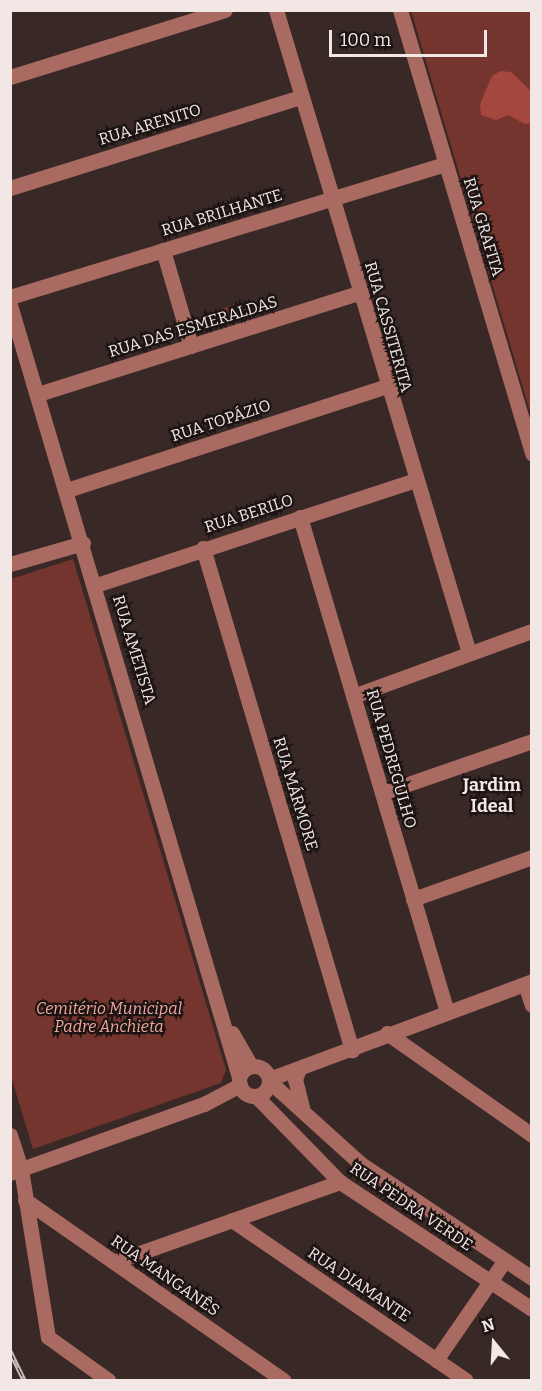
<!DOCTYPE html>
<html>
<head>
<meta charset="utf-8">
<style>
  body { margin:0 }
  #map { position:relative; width:542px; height:1391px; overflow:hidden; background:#392926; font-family:Bitter,serif }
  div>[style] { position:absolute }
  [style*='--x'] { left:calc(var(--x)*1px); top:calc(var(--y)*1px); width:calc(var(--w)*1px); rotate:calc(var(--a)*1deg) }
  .green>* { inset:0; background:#75352f; transform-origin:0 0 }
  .water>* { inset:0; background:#a4483f }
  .minor>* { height:15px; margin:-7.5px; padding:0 7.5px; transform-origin:7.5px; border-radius:7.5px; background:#a96a61 }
  .minor>.ring { margin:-7.5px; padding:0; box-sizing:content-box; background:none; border:15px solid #a96a61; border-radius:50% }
  .rail>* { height:5px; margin-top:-2.5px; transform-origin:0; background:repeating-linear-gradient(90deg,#1b1413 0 9px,#cabebc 0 18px); box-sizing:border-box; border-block:2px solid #cabebc }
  span { translate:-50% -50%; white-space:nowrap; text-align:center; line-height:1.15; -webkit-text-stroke:4.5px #1b1413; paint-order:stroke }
  .street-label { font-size:16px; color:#f2e7e5 }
  .park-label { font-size:16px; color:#f3a79d; font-style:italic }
  .neighbourhood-label { font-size:18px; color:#f2e7e5; font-weight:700 }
  .frame { position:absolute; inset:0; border:12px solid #f2e7e5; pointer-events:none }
  .north { position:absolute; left:464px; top:1313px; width:60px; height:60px; -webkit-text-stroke:4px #1b1413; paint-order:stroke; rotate:342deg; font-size:16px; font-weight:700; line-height:24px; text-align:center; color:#f2e7e5 }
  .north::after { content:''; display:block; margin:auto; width:21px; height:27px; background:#f2e7e5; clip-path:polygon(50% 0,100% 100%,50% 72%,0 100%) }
  .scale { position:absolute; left:329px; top:30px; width:158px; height:27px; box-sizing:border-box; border:3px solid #f2e7e5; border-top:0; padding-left:8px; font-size:18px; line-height:21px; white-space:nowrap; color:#f2e7e5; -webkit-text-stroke:4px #1b1413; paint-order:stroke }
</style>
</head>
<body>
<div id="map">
  <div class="green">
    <i style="clip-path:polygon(411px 11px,531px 11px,531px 415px)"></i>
    <i style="left:228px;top:307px;width:14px;height:28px;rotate:73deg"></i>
    <i style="clip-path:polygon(73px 559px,226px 1070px,221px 1083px,33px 1149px,10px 1073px,11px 579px)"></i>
  </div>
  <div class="water">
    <i style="clip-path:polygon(500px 71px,511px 72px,531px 91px,531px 123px,525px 124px,508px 115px,496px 120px,481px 115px,480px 104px,492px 76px)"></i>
  </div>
  <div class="minor">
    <i style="--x:276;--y:10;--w:671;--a:73.29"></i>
    <i style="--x:400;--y:10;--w:463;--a:73.4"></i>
    <i style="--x:10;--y:77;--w:225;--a:-17.3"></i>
    <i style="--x:10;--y:188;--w:304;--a:-17.4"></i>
    <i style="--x:163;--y:250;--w:100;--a:73.7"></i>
    <i style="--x:10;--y:297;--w:455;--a:-17"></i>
    <i style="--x:10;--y:305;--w:805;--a:73.48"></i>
    <i style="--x:38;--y:394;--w:337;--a:-17.5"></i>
    <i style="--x:67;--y:490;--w:336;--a:-18"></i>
    <i style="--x:300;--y:517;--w:516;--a:73.46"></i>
    <i style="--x:203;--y:548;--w:524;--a:73.47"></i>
    <i style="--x:10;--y:564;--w:76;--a:-16"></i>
    <i style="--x:96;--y:585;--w:336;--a:-18.2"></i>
    <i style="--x:353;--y:696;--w:190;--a:-20"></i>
    <i style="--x:382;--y:793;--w:159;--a:-19.1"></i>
    <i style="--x:413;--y:899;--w:126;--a:-19.4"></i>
    <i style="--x:525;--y:984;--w:22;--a:72"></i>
    <i style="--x:232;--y:1033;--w:38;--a:60"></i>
    <i style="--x:387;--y:1033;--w:177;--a:35.1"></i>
    <i class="ring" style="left:239px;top:1066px;width:15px;height:15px"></i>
    <i style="--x:299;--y:1069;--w:11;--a:112"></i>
    <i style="--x:295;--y:1079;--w:30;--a:76"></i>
    <i style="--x:269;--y:1079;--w:281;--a:-20.4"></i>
    <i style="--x:269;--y:1081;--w:124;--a:42.1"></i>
    <i style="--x:361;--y:1164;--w:206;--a:33.7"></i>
    <i style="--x:256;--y:1096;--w:120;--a:45.7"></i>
    <i style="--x:340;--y:1182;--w:230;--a:33.5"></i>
    <i style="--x:10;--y:1135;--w:36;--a:72"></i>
    <i style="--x:21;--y:1169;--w:170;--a:80.9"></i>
    <i style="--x:48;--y:1337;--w:74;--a:35.6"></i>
    <i style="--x:10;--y:1173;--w:206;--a:-19.6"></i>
    <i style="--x:204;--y:1104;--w:41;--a:-27.8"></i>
    <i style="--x:25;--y:1200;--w:315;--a:34.9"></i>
    <i style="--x:232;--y:1220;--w:283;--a:34.4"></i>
    <i style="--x:114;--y:1262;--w:240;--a:-19.5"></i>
    <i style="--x:436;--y:1360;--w:121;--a:-55.4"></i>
  </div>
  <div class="rail">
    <i style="--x:10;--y:1351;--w:32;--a:64"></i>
  </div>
  <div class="street-label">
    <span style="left:150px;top:125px;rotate:-17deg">RUA ARENITO</span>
    <span style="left:222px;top:213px;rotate:-17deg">RUA BRILHANTE</span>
    <span style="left:483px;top:227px;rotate:73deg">RUA GRAFITA</span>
    <span style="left:193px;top:327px;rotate:-17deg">RUA DAS ESMERALDAS</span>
    <span style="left:388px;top:327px;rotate:74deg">RUA CASSITERITA</span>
    <span style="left:221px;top:421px;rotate:-18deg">RUA TOPÁZIO</span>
    <span style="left:249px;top:514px;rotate:-18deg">RUA BERILO</span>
    <span style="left:134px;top:650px;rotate:73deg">RUA AMETISTA</span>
    <span style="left:391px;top:759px;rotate:74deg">RUA PEDREGULHO</span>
    <span style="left:295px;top:794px;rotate:73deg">RUA MÁRMORE</span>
    <span style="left:411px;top:1207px;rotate:34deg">RUA PEDRA VERDE</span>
    <span style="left:165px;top:1276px;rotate:35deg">RUA MANGANÊS</span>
    <span style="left:359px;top:1285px;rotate:34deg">RUA DIAMANTE</span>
  </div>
  <div class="park-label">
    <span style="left:109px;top:1018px">Cemitério Municipal<br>Padre Anchieta</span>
  </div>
  <div class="neighbourhood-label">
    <span style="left:492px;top:796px">Jardim<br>Ideal</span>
  </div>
  <div class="frame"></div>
  <div class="north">N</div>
  <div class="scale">100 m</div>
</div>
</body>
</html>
